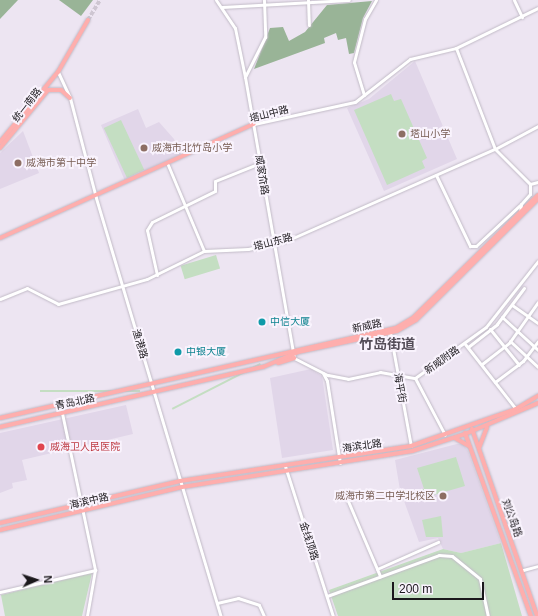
<!DOCTYPE html>
<html>
<head>
<meta charset="utf-8">
<style>
  body { margin:0 }
  #map { position:relative; width:538px; height:616px; overflow:hidden; background:#ede5f2; font-family:Arial,"Noto Sans SC",sans-serif }
  div>[style] { position:absolute }
  [style*='--x'] { left:calc(var(--x)*1px); top:calc(var(--y)*1px); width:calc(var(--w)*1px); rotate:calc(var(--a)*1deg) }
  .built>* { inset:0; background:#e1d6e9 }
  .green>* { inset:0; background:#c4dec2; transform-origin:0 0 }
  .forest>* { inset:0; background:#99b497 }
  .major-tunnel>* { height:4px; margin-top:-2px; transform-origin:0; background:repeating-linear-gradient(90deg,#cec6d2 0 4px,transparent 0 6px) }
  .roads { filter:drop-shadow(0 0 1px #c2bbc7) drop-shadow(0 0 1px #c2bbc7) }
  .minor>* { height:3px; margin:-1.5px; padding:0 1.5px; transform-origin:1.5px; border-radius:1.5px; background:#fff }
  .major>* { height:4px; margin:-2px; padding:0 2px; transform-origin:2px; border-radius:2px; background:#feaead }
  .dots>* { width:11px; height:11px; translate:-50% -50%; box-sizing:border-box; border:2px solid #f9f3fd; border-radius:50% }
  span { translate:-50% -50%; white-space:nowrap; text-align:center; line-height:1.15; -webkit-text-stroke:4px #f9f3fd; paint-order:stroke }
  .street-label { font-size:10px; color:#1b181c }
  .education-label { font-size:10px; color:#785e54 }
  .left { translate:0 -50%; text-align:left }
  .right { translate:-100% -50%; text-align:right }
  .culture-label { font-size:10px; color:#0d838f }
  .health-label { font-size:10px; color:#be3a42 }
  .district-label { font-size:14px; color:#544d58; font-weight:700 }
  .north { position:absolute; left:16px; top:560px; width:40px; height:40px; -webkit-text-stroke:3px #f9f3fd; paint-order:stroke; rotate:87deg; font-size:11px; font-weight:700; line-height:16px; text-align:center; color:#1b181c }
  .north::after { content:''; display:block; margin:auto; width:14px; height:18px; background:#1b181c; clip-path:polygon(50% 0,100% 100%,50% 72%,0 100%) }
  .scale { position:absolute; left:392px; top:582px; width:92px; height:18px; box-sizing:border-box; border:2px solid #1b181c; border-top:0; padding-left:5px; font-size:12px; line-height:14px; white-space:nowrap; color:#1b181c; -webkit-text-stroke:3px #f9f3fd; paint-order:stroke }
</style>
</head>
<body>
<div id="map">
  <div class="built">
    <i style="clip-path:polygon(415px 61px,457px 159px,384px 191px,347px 108px,369px 99px)"></i>
    <i style="clip-path:polygon(138px 109px,146px 128px,159px 122px,174px 139px,181px 156px,125px 181px,101px 125px)"></i>
    <i style="clip-path:polygon(23px 131px,39px 173px,0 189px,0 153px)"></i>
    <i style="clip-path:polygon(311px 369px,322px 376px,333px 450px,282px 458px,270px 378px)"></i>
    <i style="clip-path:polygon(126px 405px,133px 434px,22px 460px,27px 480px,12px 483px,13px 488px,0 493px,0 433px)"></i>
    <i style="clip-path:polygon(457px 444px,463px 444px,468px 451px,501px 543px,461px 553px,443px 549px,438px 538px,419px 542px,400px 490px,395px 460px)"></i>
  </div>
  <div class="green">
    <i style="clip-path:polygon(391px 94px,394px 101px,401px 99px,427px 158px,422px 161px,425px 168px,387px 185px,354px 110px)"></i>
    <i style="left:121px;top:120px;width:55px;height:19px;rotate:65deg"></i>
    <i style="left:216px;top:255px;width:14px;height:37px;rotate:73deg"></i>
    <i style="left:260px;top:363px;width:2px;height:99px;rotate:63deg"></i>
    <i style="left:140px;top:390px;width:2px;height:100px;rotate:90deg"></i>
    <i style="clip-path:polygon(456px 457px,465px 486px,413px 501px,409px 492px,424px 489px,417px 468px)"></i>
    <i style="clip-path:polygon(441px 516px,443px 537px,426px 537px,422px 520px)"></i>
    <i style="clip-path:polygon(501px 543px,522px 616px,338px 616px,329px 590px,443px 549px,461px 553px)"></i>
    <i style="clip-path:polygon(92px 573px,82px 616px,5px 616px,1px 595px)"></i>
  </div>
  <div class="forest">
    <i style="clip-path:polygon(0 0,18px 0,0 19px)"></i>
    <i style="clip-path:polygon(59px 0,93px 0,81px 16px)"></i>
    <i style="clip-path:polygon(372px 1px,363px 18px,354px 53px,349px 54px,346px 38px,338px 40px,336px 33px,324px 38px,325px 43px,254px 69px,270px 28px,283px 27px,289px 41px,305px 32px,327px 5px)"></i>
  </div>
  <div class="major-tunnel">
    <i style="--x:88;--y:20;--w:23;--a:-59"></i>
  </div>
  <div class="roads">
    <div class="minor">
      <i style="--x:216;--y:0;--w:34;--a:56"></i>
      <i style="--x:235;--y:28;--w:50;--a:78.5"></i>
      <i style="--x:264;--y:0;--w:37;--a:88"></i>
      <i style="--x:265;--y:37;--w:45;--a:116.6"></i>
      <i style="--x:245;--y:77;--w:285;--a:80.1"></i>
      <i style="--x:294;--y:358;--w:38;--a:27"></i>
      <i style="--x:328;--y:375;--w:20;--a:11"></i>
      <i style="--x:348;--y:379;--w:33;--a:-12"></i>
      <i style="--x:380;--y:372;--w:36;--a:10"></i>
      <i style="--x:415;--y:378;--w:87;--a:-35.7"></i>
      <i style="--x:486;--y:327;--w:84;--a:-51.8"></i>
      <i style="--x:308;--y:0;--w:25;--a:88"></i>
      <i style="--x:514;--y:0;--w:19;--a:65"></i>
      <i style="--x:222;--y:7;--w:127;--a:-3.2"></i>
      <i style="--x:456;--y:48;--w:108;--a:68.9"></i>
      <i style="--x:495;--y:149;--w:49;--a:45"></i>
      <i style="--x:530;--y:184;--w:10;--a:90"></i>
      <i style="--x:530;--y:194;--w:13;--a:132"></i>
      <i style="--x:521;--y:204;--w:9;--a:96"></i>
      <i style="--x:58;--y:72;--w:29;--a:65"></i>
      <i style="--x:70;--y:98;--w:103;--a:75.4"></i>
      <i style="--x:96;--y:198;--w:436;--a:73.4"></i>
      <i style="--x:364;--y:95;--w:34;--a:-107"></i>
      <i style="--x:354;--y:62;--w:44;--a:-75.7"></i>
      <i style="--x:365;--y:19;--w:22;--a:-60"></i>
      <i style="--x:254;--y:124;--w:103;--a:-12.3"></i>
      <i style="--x:355;--y:102;--w:70;--a:-38"></i>
      <i style="--x:410;--y:59;--w:47;--a:-13.4"></i>
      <i style="--x:456;--y:48;--w:91;--a:-26"></i>
      <i style="--x:168;--y:165;--w:93;--a:67.3"></i>
      <i style="--x:436;--y:175;--w:79;--a:64.4"></i>
      <i style="--x:470;--y:246;--w:6;--a:0"></i>
      <i style="--x:476;--y:246;--w:60;--a:-43"></i>
      <i style="--x:530;--y:184;--w:8;--a:-14"></i>
      <i style="--x:157;--y:275;--w:46;--a:-102.5"></i>
      <i style="--x:147;--y:230;--w:9;--a:-58"></i>
      <i style="--x:152;--y:222;--w:70;--a:-26.2"></i>
      <i style="--x:215;--y:191;--w:10;--a:-90"></i>
      <i style="--x:215;--y:181;--w:48;--a:-21.8"></i>
      <i style="--x:0;--y:299;--w:29;--a:-22"></i>
      <i style="--x:27;--y:288;--w:35;--a:27"></i>
      <i style="--x:58;--y:304;--w:92;--a:-15.7"></i>
      <i style="--x:147;--y:279;--w:64;--a:-26.2"></i>
      <i style="--x:204;--y:251;--w:44;--a:-2.6"></i>
      <i style="--x:248;--y:249;--w:39;--a:-12"></i>
      <i style="--x:286;--y:241;--w:228;--a:-23.8"></i>
      <i style="--x:495;--y:149;--w:49;--a:-28.1"></i>
      <i style="--x:512;--y:305;--w:32;--a:35"></i>
      <i style="--x:502;--y:317;--w:49;--a:42.5"></i>
      <i style="--x:490;--y:329;--w:46;--a:51.1"></i>
      <i style="--x:390;--y:332;--w:116;--a:79.6"></i>
      <i style="--x:510;--y:341;--w:38;--a:43"></i>
      <i style="--x:465;--y:344;--w:83;--a:51.9"></i>
      <i style="--x:468;--y:347;--w:37;--a:-38"></i>
      <i style="--x:497;--y:324;--w:45;--a:-53.1"></i>
      <i style="--x:482;--y:364;--w:34;--a:-38"></i>
      <i style="--x:509;--y:343;--w:50;--a:-54.7"></i>
      <i style="--x:323;--y:373;--w:9;--a:63"></i>
      <i style="--x:327;--y:381;--w:83;--a:81"></i>
      <i style="--x:415;--y:378;--w:64;--a:62.2"></i>
      <i style="--x:495;--y:382;--w:35;--a:-37"></i>
      <i style="--x:523;--y:361;--w:25;--a:-53"></i>
      <i style="--x:62;--y:413;--w:160;--a:78.1"></i>
      <i style="--x:95;--y:570;--w:47;--a:99.9"></i>
      <i style="--x:285;--y:466;--w:157;--a:72.3"></i>
      <i style="--x:348;--y:501;--w:82;--a:66.9"></i>
      <i style="--x:377;--y:569;--w:67;--a:-23.9"></i>
      <i style="--x:523;--y:570;--w:16;--a:-15"></i>
      <i style="--x:0;--y:592;--w:98;--a:-13"></i>
      <i style="--x:327;--y:596;--w:119;--a:-20.1"></i>
      <i style="--x:439;--y:555;--w:13;--a:4"></i>
      <i style="--x:452;--y:556;--w:36;--a:39"></i>
      <i style="--x:480;--y:579;--w:38;--a:78"></i>
      <i style="--x:217;--y:603;--w:22;--a:-13"></i>
      <i style="--x:238;--y:598;--w:22;--a:18"></i>
      <i style="--x:259;--y:605;--w:12;--a:66"></i>
    </div>
    <div class="major">
      <i style="--x:0;--y:142;--w:91;--a:-50.4"></i>
      <i style="--x:58;--y:72;--w:60;--a:-60"></i>
      <i style="--x:0;--y:148;--w:75;--a:-50.4"></i>
      <i style="--x:48;--y:90;--w:13;--a:0"></i>
      <i style="--x:61;--y:90;--w:12;--a:42"></i>
      <i style="--x:0;--y:238;--w:278;--a:-24.2"></i>
      <i style="--x:278;--y:363;--w:17;--a:-17"></i>
      <i style="--x:0;--y:418;--w:406;--a:-12.8"></i>
      <i style="--x:396;--y:328;--w:21;--a:-31"></i>
      <i style="--x:414;--y:317;--w:174;--a:-44.5"></i>
      <i style="--x:0;--y:427;--w:270;--a:-12.9"></i>
      <i style="--x:263;--y:367;--w:38;--a:-23"></i>
      <i style="--x:298;--y:352;--w:101;--a:-12"></i>
      <i style="--x:397;--y:331;--w:22;--a:-30"></i>
      <i style="--x:416;--y:320;--w:172;--a:-44.8"></i>
      <i style="--x:472;--y:429;--w:198;--a:70.8"></i>
      <i style="--x:465;--y:433;--w:195;--a:70.2"></i>
      <i style="--x:455;--y:438;--w:16;--a:30"></i>
      <i style="--x:479;--y:448;--w:22;--a:-69"></i>
      <i style="--x:0;--y:523;--w:185;--a:-13.1"></i>
      <i style="--x:180;--y:481;--w:234;--a:-8.6"></i>
      <i style="--x:411;--y:446;--w:111;--a:-19.4"></i>
      <i style="--x:516;--y:409;--w:26;--a:-31"></i>
      <i style="--x:0;--y:530;--w:187;--a:-13.3"></i>
      <i style="--x:182;--y:487;--w:233;--a:-8.9"></i>
      <i style="--x:412;--y:451;--w:56;--a:-17.8"></i>
      <i style="--x:465;--y:434;--w:79;--a:-23"></i>
    </div>
  </div>
  <div class="dots">
    <i style="left:402px;top:134px;background:#8d6e63"></i>
    <i style="left:144px;top:148px;background:#8d6e63"></i>
    <i style="left:18px;top:163px;background:#8d6e63"></i>
    <i style="left:262px;top:322px;background:#0f9aa8"></i>
    <i style="left:178px;top:352px;background:#0f9aa8"></i>
    <i style="left:41px;top:447px;background:#e0444e"></i>
    <i style="left:443px;top:496px;background:#8d6e63"></i>
  </div>
  <div class="street-label">
    <span style="left:27px;top:105px;rotate:-52deg">统一南路</span>
    <span style="left:269px;top:114px;rotate:-14deg">塔山中路</span>
    <span style="left:262px;top:175px;rotate:81deg">威家夼路</span>
    <span style="left:273px;top:242px;rotate:-15deg">塔山东路</span>
    <span style="left:367px;top:326px;rotate:-12deg">新威路</span>
    <span style="left:140px;top:344px;rotate:73deg">渔港路</span>
    <span style="left:442px;top:360px;rotate:-35deg">新威附路</span>
    <span style="left:400px;top:388px;rotate:80deg">海平街</span>
    <span style="left:75px;top:402px;rotate:-12deg">青岛北路</span>
    <span style="left:362px;top:446px;rotate:-8deg">海滨北路</span>
    <span style="left:89px;top:501px;rotate:-13deg">海滨中路</span>
    <span style="left:512px;top:518px;rotate:70deg">刘公岛路</span>
    <span style="left:309px;top:541px;rotate:72deg">金线顶路</span>
  </div>
  <div class="education-label">
    <span class="left" style="left:410px;top:134px">塔山小学</span>
    <span class="left" style="left:152px;top:148px">威海市北竹岛小学</span>
    <span class="left" style="left:26px;top:163px">威海市第十中学</span>
    <span class="right" style="left:435px;top:496px">威海市第二中学北校区</span>
  </div>
  <div class="culture-label">
    <span class="left" style="left:270px;top:322px">中信大厦</span>
    <span class="left" style="left:186px;top:352px">中银大厦</span>
  </div>
  <div class="health-label">
    <span class="left" style="left:50px;top:447px">威海卫人民医院</span>
  </div>
  <div class="district-label">
    <span style="left:387px;top:344px">竹岛街道</span>
  </div>
  <div class="north">N</div>
  <div class="scale">200 m</div>
</div>
</body>
</html>
